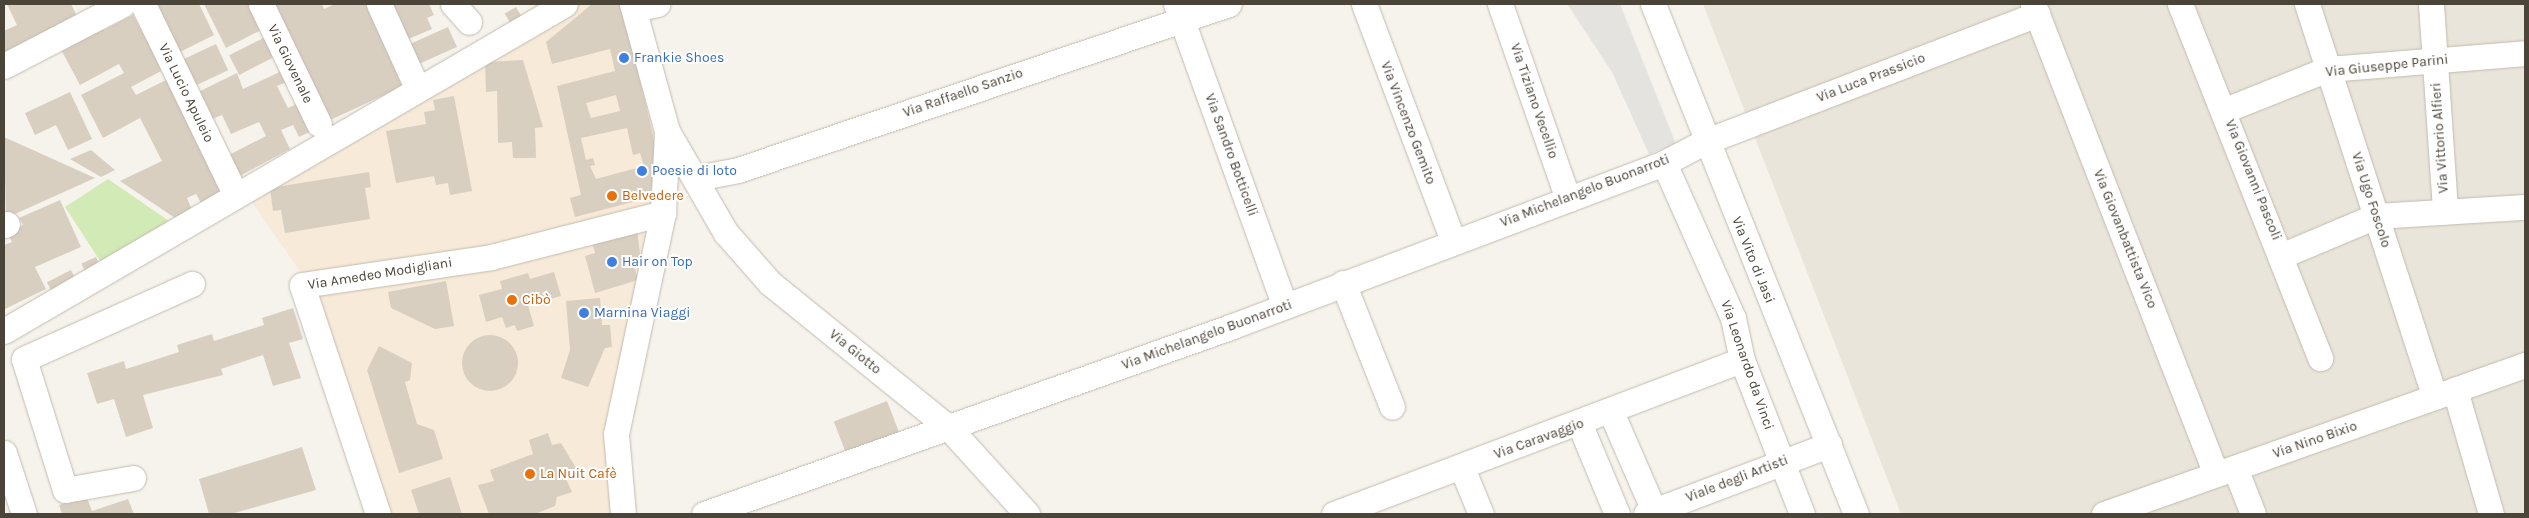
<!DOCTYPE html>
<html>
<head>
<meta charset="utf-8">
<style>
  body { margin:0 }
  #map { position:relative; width:2529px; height:518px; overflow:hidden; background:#f6f3ec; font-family:Karla,sans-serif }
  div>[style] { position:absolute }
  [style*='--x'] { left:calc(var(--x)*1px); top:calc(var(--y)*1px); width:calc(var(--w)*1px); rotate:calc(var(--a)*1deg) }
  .residential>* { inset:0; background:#eae5da }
  .commercial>* { inset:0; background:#f7ead8 }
  .green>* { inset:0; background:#d2eab5 }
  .parking>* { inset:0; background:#e5e3e0 }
  .building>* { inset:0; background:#d8cfc1; transform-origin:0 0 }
  .round { border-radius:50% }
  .roads { filter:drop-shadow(0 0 1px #c2bbae) drop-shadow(0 0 1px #c2bbae) }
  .minor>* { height:25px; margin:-12.5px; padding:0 12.5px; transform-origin:12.5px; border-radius:12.5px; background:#fff }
  .dots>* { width:14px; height:14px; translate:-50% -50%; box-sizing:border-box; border:2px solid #fff; border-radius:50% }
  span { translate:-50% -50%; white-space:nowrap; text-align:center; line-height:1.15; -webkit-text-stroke:4px #fff; paint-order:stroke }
  .shop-label { font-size:14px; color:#366cbe }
  .left { translate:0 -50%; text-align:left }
  .street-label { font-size:14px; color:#4b4439 }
  .food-label { font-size:14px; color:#c56008 }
  .frame { position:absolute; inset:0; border:5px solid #4b4439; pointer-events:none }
</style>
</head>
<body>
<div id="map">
  <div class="residential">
    <i style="clip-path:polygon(1703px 4px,2525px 4px,2525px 514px,1901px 514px)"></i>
  </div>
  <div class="commercial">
    <i style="clip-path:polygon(580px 4px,626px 4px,661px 159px,613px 514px,388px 514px,318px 297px,251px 201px,274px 180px)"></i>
  </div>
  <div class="green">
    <i style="clip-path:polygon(108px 179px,172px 223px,104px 267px,65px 207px)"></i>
  </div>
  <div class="parking">
    <i style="clip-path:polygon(1567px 4px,1620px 4px,1676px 144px,1649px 154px,1612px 72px)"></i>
  </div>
  <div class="building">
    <i style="clip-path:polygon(7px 4px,71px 4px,79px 20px,4px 56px,4px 31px,17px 25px)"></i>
    <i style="clip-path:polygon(152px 4px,199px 4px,214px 35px,176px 54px)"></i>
    <i style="clip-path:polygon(204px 4px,253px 4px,265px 28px,226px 48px)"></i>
    <i style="clip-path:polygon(266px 4px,322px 4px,324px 9px,335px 4px,369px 4px,412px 82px,326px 122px)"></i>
    <i style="clip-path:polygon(383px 4px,429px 4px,434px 15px,427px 18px,432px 29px,399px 43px)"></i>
    <i style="clip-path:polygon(evenodd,592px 4px,622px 4px,660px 165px,648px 198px,575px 217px,570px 198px,581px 195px,557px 86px,615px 71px,610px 49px,552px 64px,546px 42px,592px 4px,616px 95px,620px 111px,591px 118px,586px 103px,616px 95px,592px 4px,627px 128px,633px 155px,640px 153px,644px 166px,596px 179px,590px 166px,595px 165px,593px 158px,586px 160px,581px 138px,627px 128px)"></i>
    <i style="left:516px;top:7px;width:14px;height:13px;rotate:60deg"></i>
    <i style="clip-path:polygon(133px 15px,163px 70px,131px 87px,136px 95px,174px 76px,225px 191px,201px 203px,196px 194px,187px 198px,192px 210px,175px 218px,120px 181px,162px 161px,140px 118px,103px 138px,81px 95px,124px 73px,119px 64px,80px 85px,58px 44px,99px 22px,104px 30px)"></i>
    <i style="left:448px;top:27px;width:22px;height:52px;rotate:66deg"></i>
    <i style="left:271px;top:34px;width:22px;height:47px;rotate:63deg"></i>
    <i style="left:216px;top:44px;width:29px;height:42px;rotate:65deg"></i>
    <i style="clip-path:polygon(523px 60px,543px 127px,535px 128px,536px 158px,513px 158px,512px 142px,498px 143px,497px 91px,486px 92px,485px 62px)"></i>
    <i style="clip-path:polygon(284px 70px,289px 81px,277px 86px,288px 108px,301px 102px,314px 130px,299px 137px,293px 125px,281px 130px,290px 149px,236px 178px,225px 157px,266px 136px,259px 122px,231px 134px,222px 115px,210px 120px,196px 93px,237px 73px,243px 89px)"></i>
    <i style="clip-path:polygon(70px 92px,92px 139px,68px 150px,56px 125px,35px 135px,25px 113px)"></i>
    <i style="clip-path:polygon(454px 96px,472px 191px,450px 195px,448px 183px,436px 185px,434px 176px,396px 183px,386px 131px,426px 124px,424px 112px,435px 110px,433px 100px)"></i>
    <i style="clip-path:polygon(4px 137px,95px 178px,6px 218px)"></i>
    <i style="clip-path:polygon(91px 150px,115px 170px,101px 177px,70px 159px)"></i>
    <i style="clip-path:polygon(369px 172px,371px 187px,365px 188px,370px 219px,285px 233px,281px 210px,273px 211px,270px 188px)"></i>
    <i style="clip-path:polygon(60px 200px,81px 247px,35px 267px,46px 289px,5px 309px,4px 245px,12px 242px,7px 233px,23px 225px,19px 218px)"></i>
    <i style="clip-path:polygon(637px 230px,641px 261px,633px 263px,638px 280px,595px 293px,585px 256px,595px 253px,592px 243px)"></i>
    <i style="left:96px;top:257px;width:12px;height:16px;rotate:66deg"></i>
    <i style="left:71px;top:270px;width:13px;height:27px;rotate:63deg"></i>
    <i style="clip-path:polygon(554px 272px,561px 296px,528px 305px,534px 326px,517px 331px,515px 325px,506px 328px,502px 317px,486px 322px,479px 295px,502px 289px,500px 281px,528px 273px,530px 279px)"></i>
    <i style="clip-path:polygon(446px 281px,454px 326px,435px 329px,391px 308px,388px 292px)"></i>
    <i style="clip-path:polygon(600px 298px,602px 325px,610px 325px,612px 347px,605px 348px,588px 387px,561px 378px,570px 350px,566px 301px)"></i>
    <i style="clip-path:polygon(293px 308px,303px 339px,289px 343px,301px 378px,273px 386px,263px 355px,221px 369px,223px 375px,143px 395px,153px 428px,126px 437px,114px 399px,97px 404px,87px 373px,124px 361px,126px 369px,179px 352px,177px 345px,212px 334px,214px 341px,264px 325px,262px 318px)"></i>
    <i class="round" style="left:462px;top:335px;width:56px;height:56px"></i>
    <i style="clip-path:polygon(379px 346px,412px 363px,410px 380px,405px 382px,417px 424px,434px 430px,443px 459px,399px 473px,367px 370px)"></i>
    <i style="left:887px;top:401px;width:40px;height:57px;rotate:69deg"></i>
    <i style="clip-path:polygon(548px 433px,552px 445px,561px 443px,576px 468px,566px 479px,572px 492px,557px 497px,555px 506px,535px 514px,489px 514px,478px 485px,494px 481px,490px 470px,533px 454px,529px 440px)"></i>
    <i style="clip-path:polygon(302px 447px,316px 490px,231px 514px,209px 514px,199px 479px)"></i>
    <i style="clip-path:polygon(450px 477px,462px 514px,419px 514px,411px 490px)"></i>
    <i style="clip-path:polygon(86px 495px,92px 511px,128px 499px,134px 514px,62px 514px,59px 505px)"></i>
  </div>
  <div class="roads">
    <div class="minor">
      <i style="--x:143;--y:4;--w:199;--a:64.1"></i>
      <i style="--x:261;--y:4;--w:133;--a:64.2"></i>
      <i style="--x:379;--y:4;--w:85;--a:65.6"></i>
      <i style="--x:453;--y:4;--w:24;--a:48"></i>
      <i style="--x:632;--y:4;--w:132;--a:74.6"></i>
      <i style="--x:667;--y:131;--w:118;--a:60"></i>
      <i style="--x:726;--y:233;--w:67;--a:48.7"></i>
      <i style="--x:770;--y:283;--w:232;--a:39"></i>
      <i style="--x:950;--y:429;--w:115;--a:47.8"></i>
      <i style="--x:1176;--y:4;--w:321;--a:70.2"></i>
      <i style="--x:1364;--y:4;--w:253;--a:69.4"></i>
      <i style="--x:1500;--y:4;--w:207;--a:70.8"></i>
      <i style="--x:1653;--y:4;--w:549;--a:68.3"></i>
      <i style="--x:2033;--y:4;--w:504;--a:68.73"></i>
      <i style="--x:2180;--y:4;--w:381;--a:68.4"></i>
      <i style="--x:2307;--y:4;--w:413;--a:72"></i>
      <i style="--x:2431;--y:4;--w:208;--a:86.1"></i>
      <i style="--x:634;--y:9;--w:24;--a:-12"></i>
      <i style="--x:4;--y:66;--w:134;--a:-27.5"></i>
      <i style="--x:2225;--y:110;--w:111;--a:-21.7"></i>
      <i style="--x:2328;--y:69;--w:198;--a:-4.6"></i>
      <i style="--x:1664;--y:163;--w:170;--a:66"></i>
      <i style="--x:1733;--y:318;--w:43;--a:77.9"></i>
      <i style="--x:1742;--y:360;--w:165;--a:68.7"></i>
      <i style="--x:697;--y:178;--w:42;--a:-11"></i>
      <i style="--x:738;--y:170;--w:518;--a:-18.68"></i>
      <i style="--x:4;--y:225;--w:3;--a:-18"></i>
      <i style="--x:2283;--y:255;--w:101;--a:-22.8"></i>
      <i style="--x:2376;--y:216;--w:149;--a:-3.5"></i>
      <i style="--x:1343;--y:283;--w:133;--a:68.4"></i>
      <i style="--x:4;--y:331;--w:649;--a:-30.24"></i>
      <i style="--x:2455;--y:390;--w:129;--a:73.8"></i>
      <i style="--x:1611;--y:412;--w:108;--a:66.5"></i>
      <i style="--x:1580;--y:425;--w:96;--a:67.4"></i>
      <i style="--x:4;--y:453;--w:64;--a:71.8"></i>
      <i style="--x:1462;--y:468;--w:50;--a:67.6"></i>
      <i style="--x:2235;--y:468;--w:49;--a:68.6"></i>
      <i style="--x:133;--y:478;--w:69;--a:170"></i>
      <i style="--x:65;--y:490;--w:137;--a:-107.4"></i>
      <i style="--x:24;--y:359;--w:184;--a:-24.1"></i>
      <i style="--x:378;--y:514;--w:241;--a:-108.4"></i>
      <i style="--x:302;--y:285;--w:191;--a:-8.4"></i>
      <i style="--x:491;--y:257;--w:178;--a:-14.3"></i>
      <i style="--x:623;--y:514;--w:80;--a:-95"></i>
      <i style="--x:616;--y:434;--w:226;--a:-78"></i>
      <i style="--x:663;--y:213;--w:82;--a:-87.2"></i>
      <i style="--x:704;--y:514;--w:561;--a:-19.56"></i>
      <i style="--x:1233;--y:326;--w:461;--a:-20.7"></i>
      <i style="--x:1664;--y:163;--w:45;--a:-27.7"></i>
      <i style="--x:1704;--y:142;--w:357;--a:-21"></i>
      <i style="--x:1334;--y:514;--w:436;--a:-20.7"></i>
      <i style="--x:1646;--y:514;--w:196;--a:-20.7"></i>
      <i style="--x:2104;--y:514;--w:447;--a:-19.5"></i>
    </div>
  </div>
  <div class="dots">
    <i style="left:624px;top:58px;background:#3f7fe0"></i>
    <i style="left:642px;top:171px;background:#3f7fe0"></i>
    <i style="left:612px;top:196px;background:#e8710a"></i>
    <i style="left:612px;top:262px;background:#3f7fe0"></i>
    <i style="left:512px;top:300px;background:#e8710a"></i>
    <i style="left:584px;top:313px;background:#3f7fe0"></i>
    <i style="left:530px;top:474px;background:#e8710a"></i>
  </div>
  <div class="shop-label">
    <span class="left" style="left:634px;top:58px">Frankie Shoes</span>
    <span class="left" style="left:652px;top:171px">Poesie di loto</span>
    <span class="left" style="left:622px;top:262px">Hair on Top</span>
    <span class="left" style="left:594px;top:313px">Marnina Viaggi</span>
  </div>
  <div class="street-label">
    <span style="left:290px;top:64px;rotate:64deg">Via Giovenale</span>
    <span style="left:2387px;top:66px;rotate:-6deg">Via Giuseppe Parini</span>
    <span style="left:1871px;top:78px;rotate:-21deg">Via Luca Prassicio</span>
    <span style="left:186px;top:93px;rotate:64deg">Via Lucio Apuleio</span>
    <span style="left:963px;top:93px;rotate:-19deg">Via Raffaello Sanzio</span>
    <span style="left:1534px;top:101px;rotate:71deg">Via Tiziano Vecellio</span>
    <span style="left:1408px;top:123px;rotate:69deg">Via Vincenzo Gemito</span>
    <span style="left:2440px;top:138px;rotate:-94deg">Via Vittorio Alfieri</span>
    <span style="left:1231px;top:155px;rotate:70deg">Via Sandro Botticelli</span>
    <span style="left:2253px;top:180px;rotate:68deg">Via Giovanni Pascoli</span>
    <span style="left:1585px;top:191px;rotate:-21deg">Via Michelangelo Buonarroti</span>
    <span style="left:2371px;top:200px;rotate:72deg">Via Ugo Foscolo</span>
    <span style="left:2125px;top:239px;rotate:68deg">Via Giovanbattista Vico</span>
    <span style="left:1753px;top:260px;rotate:68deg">Via Vito di Jasi</span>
    <span style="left:380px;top:274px;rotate:-9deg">Via Amedeo Modigliani</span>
    <span style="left:1207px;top:335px;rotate:-20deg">Via Michelangelo Buonarroti</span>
    <span style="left:855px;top:352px;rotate:39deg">Via Giotto</span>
    <span style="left:1747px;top:365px;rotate:71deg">Via Leonardo da Vinci</span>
    <span style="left:1539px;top:439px;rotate:-20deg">Via Caravaggio</span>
    <span style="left:2315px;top:440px;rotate:-19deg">Via Nino Bixio</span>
    <span style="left:1737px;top:479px;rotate:-21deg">Viale degli Artisti</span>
  </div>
  <div class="food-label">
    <span class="left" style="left:622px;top:196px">Belvedere</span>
    <span class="left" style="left:522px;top:300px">Cibò</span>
    <span class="left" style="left:540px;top:474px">La Nuit Cafè</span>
  </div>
  <div class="frame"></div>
</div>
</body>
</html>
